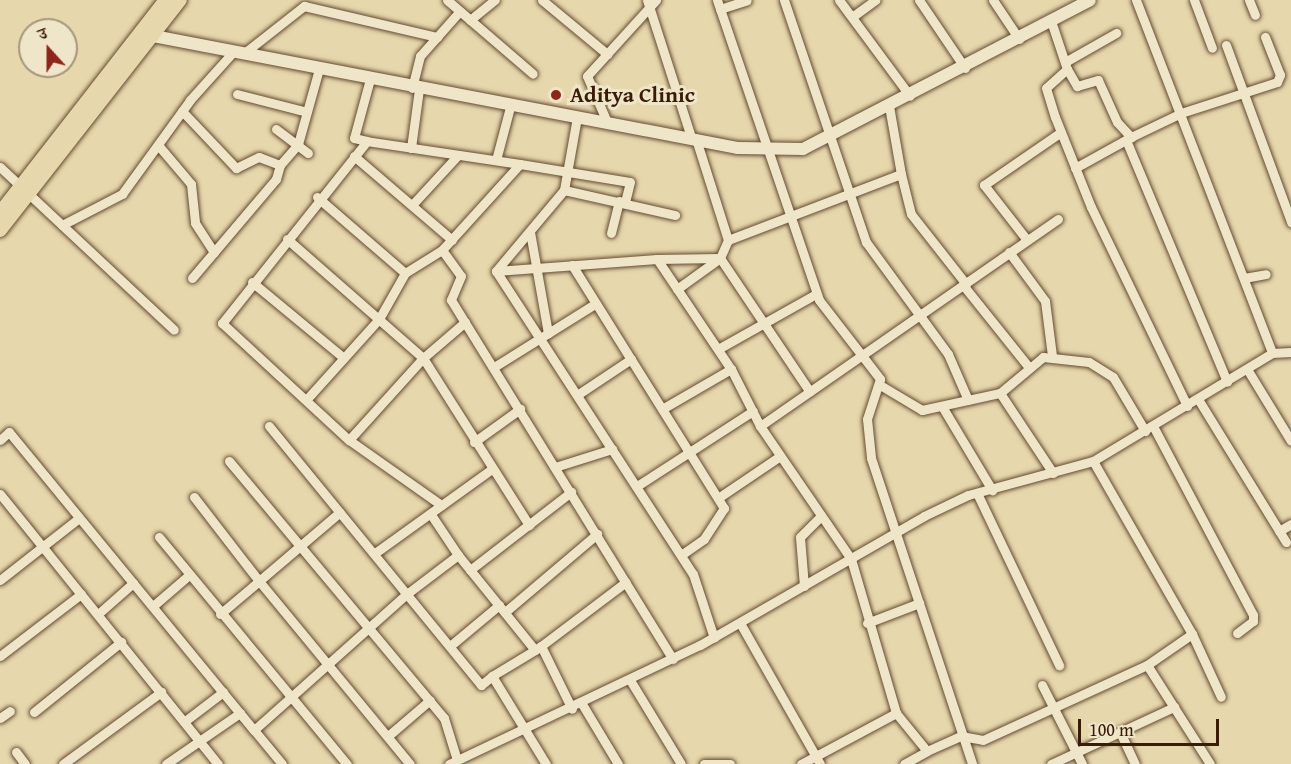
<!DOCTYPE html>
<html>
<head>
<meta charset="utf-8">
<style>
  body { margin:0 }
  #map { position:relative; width:1291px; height:764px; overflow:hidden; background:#e7d7ac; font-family:"Gentium Book Plus","Noto Serif Devanagari",serif }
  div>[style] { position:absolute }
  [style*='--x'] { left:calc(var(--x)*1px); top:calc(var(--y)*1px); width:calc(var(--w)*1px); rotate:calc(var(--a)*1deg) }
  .roads { filter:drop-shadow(0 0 2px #644b31) drop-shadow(0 0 2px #644b31) }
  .street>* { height:9px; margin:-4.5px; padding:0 4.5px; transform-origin:4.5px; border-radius:4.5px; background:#efe5c9 }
  .secondary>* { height:12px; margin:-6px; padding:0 6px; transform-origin:6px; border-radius:6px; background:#efe5c9 }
  .primary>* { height:14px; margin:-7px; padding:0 7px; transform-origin:7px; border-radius:7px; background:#e7d7ac }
  .dots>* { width:16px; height:16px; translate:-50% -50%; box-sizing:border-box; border:3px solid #efe5c9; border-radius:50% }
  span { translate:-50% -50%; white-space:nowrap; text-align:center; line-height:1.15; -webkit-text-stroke:6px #efe5c9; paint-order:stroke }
  .poi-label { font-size:22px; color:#391c08; font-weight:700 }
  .left { translate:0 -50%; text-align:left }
  .north { position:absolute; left:18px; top:18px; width:60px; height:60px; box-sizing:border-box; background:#efe5c9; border:2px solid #a6957c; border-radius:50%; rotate:339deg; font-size:16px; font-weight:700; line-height:24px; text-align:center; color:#391c08 }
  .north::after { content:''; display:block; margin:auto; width:21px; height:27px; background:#8f2418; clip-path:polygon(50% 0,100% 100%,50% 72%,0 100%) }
  .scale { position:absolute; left:1078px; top:719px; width:141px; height:27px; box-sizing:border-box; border:3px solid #391c08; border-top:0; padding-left:8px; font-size:18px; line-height:21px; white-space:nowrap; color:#391c08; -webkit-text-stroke:4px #efe5c9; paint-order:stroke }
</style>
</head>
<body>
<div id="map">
  <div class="roads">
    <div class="street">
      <i style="--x:447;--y:0;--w:113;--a:40.7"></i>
      <i style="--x:542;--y:0;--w:85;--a:39.7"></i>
      <i style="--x:647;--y:0;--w:144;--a:72.2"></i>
      <i style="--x:717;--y:0;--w:317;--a:71.2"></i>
      <i style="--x:819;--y:300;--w:100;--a:52.3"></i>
      <i style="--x:880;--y:379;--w:42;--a:108"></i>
      <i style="--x:867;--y:419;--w:39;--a:84"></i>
      <i style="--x:871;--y:458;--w:322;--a:71.7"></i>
      <i style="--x:784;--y:0;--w:256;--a:71.3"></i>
      <i style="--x:866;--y:242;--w:139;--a:53.8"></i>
      <i style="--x:948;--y:354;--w:50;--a:66.5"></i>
      <i style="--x:839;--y:0;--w:119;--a:53.5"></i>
      <i style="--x:919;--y:0;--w:82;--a:55.9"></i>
      <i style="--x:993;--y:0;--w:47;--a:56.3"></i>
      <i style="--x:1136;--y:0;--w:378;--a:68.9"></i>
      <i style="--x:1194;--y:0;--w:51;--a:69.4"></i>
      <i style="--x:1249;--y:0;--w:16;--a:68"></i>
      <i style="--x:720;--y:9;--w:28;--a:-18"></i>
      <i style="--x:852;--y:17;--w:29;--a:-36"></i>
      <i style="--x:470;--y:20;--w:32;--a:-39"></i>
      <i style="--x:1051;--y:21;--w:51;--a:71.6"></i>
      <i style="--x:1067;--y:69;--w:28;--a:138"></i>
      <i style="--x:1046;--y:88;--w:30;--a:73"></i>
      <i style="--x:1055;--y:117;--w:97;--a:68.2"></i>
      <i style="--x:1091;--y:207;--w:221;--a:64.2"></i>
      <i style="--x:1226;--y:45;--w:189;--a:69.8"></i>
      <i style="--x:243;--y:54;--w:78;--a:-38.2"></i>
      <i style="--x:304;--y:6;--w:137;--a:13.1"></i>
      <i style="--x:1065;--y:62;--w:59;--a:-29.6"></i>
      <i style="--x:1067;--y:69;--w:20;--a:60"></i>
      <i style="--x:1077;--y:86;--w:22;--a:-16"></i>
      <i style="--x:1098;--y:80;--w:46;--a:65.7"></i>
      <i style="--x:1117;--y:122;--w:21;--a:47"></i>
      <i style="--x:1131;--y:137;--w:55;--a:-25.6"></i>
      <i style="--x:1181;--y:113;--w:101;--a:-17.9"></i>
      <i style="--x:1277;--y:82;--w:8;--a:-67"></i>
      <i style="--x:1280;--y:75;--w:41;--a:-111.5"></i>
      <i style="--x:370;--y:79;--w:61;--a:105.2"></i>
      <i style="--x:354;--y:138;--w:13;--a:13"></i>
      <i style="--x:367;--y:141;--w:233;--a:128.5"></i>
      <i style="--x:222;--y:323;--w:173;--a:42.7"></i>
      <i style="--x:349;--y:440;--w:113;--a:35.2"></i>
      <i style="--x:412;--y:88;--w:33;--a:-76"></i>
      <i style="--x:420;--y:56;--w:60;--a:-48.4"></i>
      <i style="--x:237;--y:94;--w:72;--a:14.4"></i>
      <i style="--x:889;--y:106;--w:69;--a:80"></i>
      <i style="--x:182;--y:111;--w:79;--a:46.5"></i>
      <i style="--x:236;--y:168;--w:25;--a:-26"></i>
      <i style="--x:259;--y:157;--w:22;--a:21"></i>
      <i style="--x:280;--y:165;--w:28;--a:-49"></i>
      <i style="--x:298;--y:144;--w:78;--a:-74.4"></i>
      <i style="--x:577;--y:117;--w:74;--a:100.1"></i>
      <i style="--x:564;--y:190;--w:106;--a:130"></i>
      <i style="--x:496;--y:271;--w:161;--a:-4.3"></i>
      <i style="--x:657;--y:259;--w:133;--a:56.1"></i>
      <i style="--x:731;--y:369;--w:64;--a:63"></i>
      <i style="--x:607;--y:122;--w:50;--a:-113.5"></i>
      <i style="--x:587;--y:76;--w:103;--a:-47.8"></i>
      <i style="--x:276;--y:129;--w:40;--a:37"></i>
      <i style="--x:1126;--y:140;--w:262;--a:67.3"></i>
      <i style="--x:158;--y:145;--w:51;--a:49.8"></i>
      <i style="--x:191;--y:184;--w:39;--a:84"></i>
      <i style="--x:195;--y:223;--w:35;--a:57"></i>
      <i style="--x:411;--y:148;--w:60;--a:-82.3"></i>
      <i style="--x:354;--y:156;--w:129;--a:40.6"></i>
      <i style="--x:496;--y:160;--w:55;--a:-75.2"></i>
      <i style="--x:520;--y:164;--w:111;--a:9.3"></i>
      <i style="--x:630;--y:182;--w:21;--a:104"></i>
      <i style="--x:0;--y:167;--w:238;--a:43.1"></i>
      <i style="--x:1075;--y:168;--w:64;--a:-29"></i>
      <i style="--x:564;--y:190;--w:114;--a:12.7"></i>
      <i style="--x:317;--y:197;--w:116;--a:40.8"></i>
      <i style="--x:412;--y:205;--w:68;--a:-47.4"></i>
      <i style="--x:1058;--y:219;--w:363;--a:145.2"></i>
      <i style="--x:760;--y:426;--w:161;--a:55.6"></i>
      <i style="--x:851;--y:559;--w:160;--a:73.7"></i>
      <i style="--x:896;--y:713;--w:49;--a:50.8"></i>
      <i style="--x:927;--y:751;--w:37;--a:-24"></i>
      <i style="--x:961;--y:736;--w:22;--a:10"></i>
      <i style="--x:983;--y:740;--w:180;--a:-24.6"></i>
      <i style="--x:1147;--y:665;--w:55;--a:-34.6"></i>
      <i style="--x:62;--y:225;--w:68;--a:-27.3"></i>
      <i style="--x:122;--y:194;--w:116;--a:-54.1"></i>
      <i style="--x:190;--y:100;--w:64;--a:-48.1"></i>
      <i style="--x:530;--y:232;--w:103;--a:79.9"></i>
      <i style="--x:611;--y:233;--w:33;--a:-76"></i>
      <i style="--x:287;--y:239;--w:181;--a:41.2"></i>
      <i style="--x:423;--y:358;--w:110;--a:132.1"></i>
      <i style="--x:728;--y:240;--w:185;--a:-20.9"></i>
      <i style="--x:901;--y:174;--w:41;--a:76"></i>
      <i style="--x:911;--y:214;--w:89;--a:51.8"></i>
      <i style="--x:1027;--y:240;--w:70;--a:-128"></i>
      <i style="--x:984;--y:185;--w:93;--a:-34.5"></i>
      <i style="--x:442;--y:250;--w:32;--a:54"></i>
      <i style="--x:461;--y:276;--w:26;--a:113"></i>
      <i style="--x:451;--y:300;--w:422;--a:58.3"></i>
      <i style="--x:1009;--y:252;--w:61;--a:53.7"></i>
      <i style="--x:1045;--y:301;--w:55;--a:82.7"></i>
      <i style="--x:657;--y:259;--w:63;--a:-0.9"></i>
      <i style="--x:720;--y:258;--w:161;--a:56.1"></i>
      <i style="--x:572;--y:265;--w:287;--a:58"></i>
      <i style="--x:724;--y:508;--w:37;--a:123"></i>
      <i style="--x:704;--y:539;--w:28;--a:145"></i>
      <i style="--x:496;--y:271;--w:361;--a:57"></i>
      <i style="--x:693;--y:574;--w:67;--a:71.8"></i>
      <i style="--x:192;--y:278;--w:130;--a:-49.7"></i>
      <i style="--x:276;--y:179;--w:15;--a:-74"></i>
      <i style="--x:1244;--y:278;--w:22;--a:-10"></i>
      <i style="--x:252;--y:282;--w:119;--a:39.6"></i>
      <i style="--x:963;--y:285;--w:102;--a:51.3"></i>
      <i style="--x:677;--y:289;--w:53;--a:-35.8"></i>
      <i style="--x:720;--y:258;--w:20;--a:-66"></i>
      <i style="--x:728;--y:240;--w:106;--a:-107.6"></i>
      <i style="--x:465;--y:322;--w:55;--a:139.4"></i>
      <i style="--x:423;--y:358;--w:198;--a:57.6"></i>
      <i style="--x:718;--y:349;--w:112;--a:-29.3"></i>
      <i style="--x:494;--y:367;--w:119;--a:-32"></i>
      <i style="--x:1247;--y:369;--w:84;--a:58.6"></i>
      <i style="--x:880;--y:385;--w:49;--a:30.8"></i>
      <i style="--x:922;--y:410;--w:80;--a:-12.3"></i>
      <i style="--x:1000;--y:393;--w:96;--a:56.5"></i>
      <i style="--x:1000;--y:393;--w:56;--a:-39.9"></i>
      <i style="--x:1043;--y:357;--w:46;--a:6.2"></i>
      <i style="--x:1089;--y:362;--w:28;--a:32"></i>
      <i style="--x:1113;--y:377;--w:63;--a:59.3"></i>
      <i style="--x:577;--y:395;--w:65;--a:-33.7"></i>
      <i style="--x:1198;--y:399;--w:168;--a:58.4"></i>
      <i style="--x:306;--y:400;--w:109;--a:-48"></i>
      <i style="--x:379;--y:319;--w:53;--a:-60.5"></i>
      <i style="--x:405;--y:273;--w:44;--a:-31.9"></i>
      <i style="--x:442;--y:250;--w:116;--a:-47.8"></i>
      <i style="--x:520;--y:164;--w:155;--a:-171.5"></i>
      <i style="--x:943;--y:408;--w:96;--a:59.1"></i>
      <i style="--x:662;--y:409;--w:80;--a:-30.1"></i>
      <i style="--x:269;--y:426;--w:335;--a:50.7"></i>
      <i style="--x:481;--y:685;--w:14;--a:-39"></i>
      <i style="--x:492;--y:676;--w:103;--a:58.5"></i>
      <i style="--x:1153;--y:426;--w:214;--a:62.1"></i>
      <i style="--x:1253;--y:615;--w:6;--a:90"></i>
      <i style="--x:1253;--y:621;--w:20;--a:143"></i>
      <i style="--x:0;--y:440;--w:12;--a:-42"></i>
      <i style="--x:9;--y:432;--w:386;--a:50.6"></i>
      <i style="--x:254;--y:730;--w:206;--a:-41.7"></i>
      <i style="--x:408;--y:593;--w:63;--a:-37.2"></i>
      <i style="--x:458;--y:555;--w:50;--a:-123.7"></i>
      <i style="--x:474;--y:442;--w:57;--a:-35.7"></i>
      <i style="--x:229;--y:461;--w:335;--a:50.1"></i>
      <i style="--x:444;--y:718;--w:44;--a:72.8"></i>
      <i style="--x:1093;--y:461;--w:199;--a:60.2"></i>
      <i style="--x:1192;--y:634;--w:69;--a:65.3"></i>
      <i style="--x:555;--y:467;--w:60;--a:-17.5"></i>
      <i style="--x:637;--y:486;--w:138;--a:-32.9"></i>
      <i style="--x:977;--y:493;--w:191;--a:64.5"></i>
      <i style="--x:0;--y:494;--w:347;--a:51.1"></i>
      <i style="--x:194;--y:497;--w:106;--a:52.3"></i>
      <i style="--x:259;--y:581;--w:106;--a:-40.4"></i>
      <i style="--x:718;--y:498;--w:75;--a:-34.1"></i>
      <i style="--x:1279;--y:531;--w:14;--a:-30"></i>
      <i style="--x:159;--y:537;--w:295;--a:50.4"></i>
      <i style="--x:375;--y:553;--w:144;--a:-35.7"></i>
      <i style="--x:458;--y:555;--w:122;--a:51"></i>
      <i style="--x:535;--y:650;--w:7;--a:-34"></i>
      <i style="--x:541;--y:646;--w:70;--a:63.8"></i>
      <i style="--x:470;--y:570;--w:128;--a:-37.7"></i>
      <i style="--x:0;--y:580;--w:100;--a:-38.1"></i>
      <i style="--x:804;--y:586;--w:49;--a:-94.7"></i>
      <i style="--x:800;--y:537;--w:30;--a:-45"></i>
      <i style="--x:153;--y:606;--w:48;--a:-40.7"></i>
      <i style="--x:505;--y:612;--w:121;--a:-40.3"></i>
      <i style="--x:98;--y:614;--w:47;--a:-41.5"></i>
      <i style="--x:220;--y:614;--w:51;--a:-40.2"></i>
      <i style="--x:259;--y:581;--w:237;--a:50.5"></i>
      <i style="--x:740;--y:623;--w:162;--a:60.4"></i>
      <i style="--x:867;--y:623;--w:56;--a:-21"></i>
      <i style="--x:450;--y:646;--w:64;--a:-39.9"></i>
      <i style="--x:541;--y:646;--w:106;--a:-37"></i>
      <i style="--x:0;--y:656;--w:102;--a:-37.4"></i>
      <i style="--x:1147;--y:665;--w:117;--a:57.5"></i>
      <i style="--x:492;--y:676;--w:50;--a:-31.2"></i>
      <i style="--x:630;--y:680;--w:98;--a:58.7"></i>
      <i style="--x:1042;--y:685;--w:89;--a:63.1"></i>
      <i style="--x:582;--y:704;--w:70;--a:59"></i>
      <i style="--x:34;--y:712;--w:112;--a:-38.8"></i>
      <i style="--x:0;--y:718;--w:12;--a:-35"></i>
      <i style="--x:185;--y:721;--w:48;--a:-37.3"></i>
      <i style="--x:254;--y:730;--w:44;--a:50.5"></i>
      <i style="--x:1120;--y:732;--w:35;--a:65"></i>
      <i style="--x:388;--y:736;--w:55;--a:-40.6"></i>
      <i style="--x:16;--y:752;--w:15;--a:53"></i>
      <i style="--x:63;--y:764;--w:122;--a:-36.3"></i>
      <i style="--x:166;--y:764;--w:90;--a:-34.6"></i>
      <i style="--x:449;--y:764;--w:278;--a:-25.4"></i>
      <i style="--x:700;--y:645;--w:258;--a:-29.9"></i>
      <i style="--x:924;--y:516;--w:49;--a:-25.5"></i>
      <i style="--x:968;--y:495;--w:130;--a:-15.2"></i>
      <i style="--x:1093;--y:461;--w:209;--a:-31.1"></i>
      <i style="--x:1272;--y:353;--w:19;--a:-3"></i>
      <i style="--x:704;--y:764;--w:26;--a:0"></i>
      <i style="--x:801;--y:764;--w:108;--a:-28.2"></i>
      <i style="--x:904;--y:764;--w:26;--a:-29"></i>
      <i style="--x:1051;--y:764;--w:136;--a:-24.9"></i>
    </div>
    <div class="secondary">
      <i style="--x:143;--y:34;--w:606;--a:10.85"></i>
      <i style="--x:738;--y:148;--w:65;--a:0.9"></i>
      <i style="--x:803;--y:149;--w:323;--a:-27.4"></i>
    </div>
    <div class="primary">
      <i style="--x:0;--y:213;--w:270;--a:-52.1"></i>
      <i style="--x:0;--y:230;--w:292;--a:-52"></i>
    </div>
  </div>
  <div class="dots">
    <i style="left:556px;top:95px;background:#8f2418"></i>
  </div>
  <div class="poi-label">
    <span class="left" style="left:570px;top:95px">Aditya Clinic</span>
  </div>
  <div class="north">उ</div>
  <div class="scale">100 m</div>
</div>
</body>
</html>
